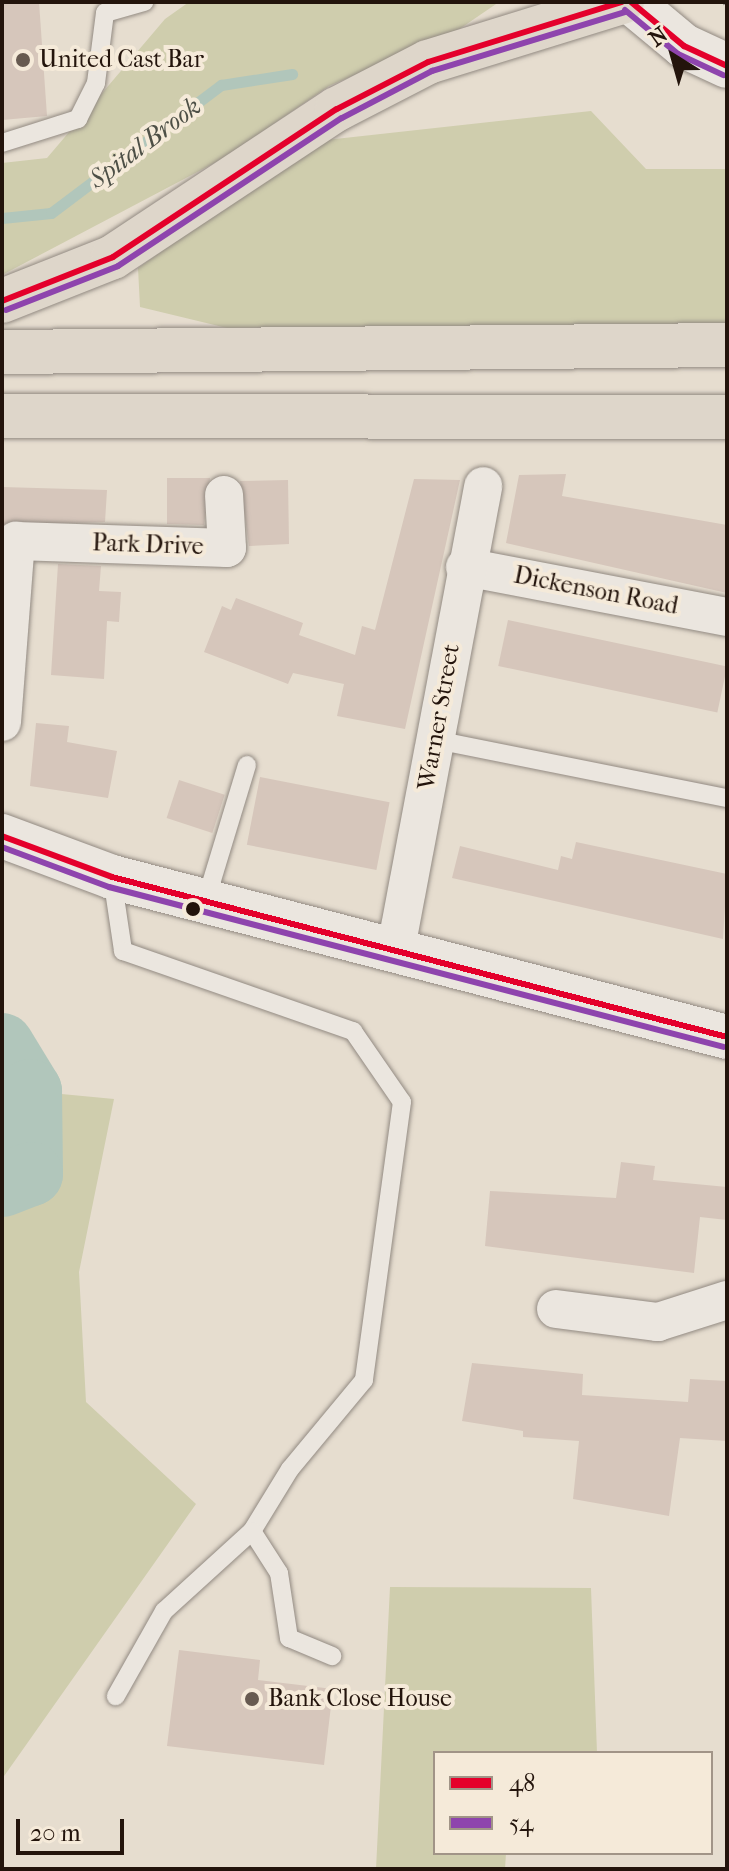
<!DOCTYPE html>
<html>
<head>
<meta charset="utf-8">
<style>
  body { margin:0 }
  #map { position:relative; width:729px; height:1871px; overflow:hidden; background:#e6ddcf; font-family:"IM FELL French Canon",serif }
  div>[style] { position:absolute }
  [style*='--x'] { left:calc(var(--x)*1px); top:calc(var(--y)*1px); width:calc(var(--w)*1px); rotate:calc(var(--a)*1deg) }
  .green>* { inset:0; background:#cfcdad }
  .stream>* { height:11px; margin:-5.5px; padding:0 5.5px; transform-origin:5.5px; border-radius:5.5px; background:#b1c6bb }
  .river>* { height:64px; margin:-32px; padding:0 32px; transform-origin:32px; border-radius:32px; background:#b1c6bb }
  .building>* { inset:0; background:#d6c6bb; transform-origin:0 0 }
  .path>* { height:5px; margin-top:-2.5px; transform-origin:0; background:repeating-linear-gradient(90deg,#a59f99 0 2px,transparent 0 6px) }
  .roads { filter:drop-shadow(0 0 2px #928a82) drop-shadow(0 0 2px #928a82) }
  .service>* { height:18px; margin:-9px; padding:0 9px; transform-origin:9px; border-radius:9px; background:#ebe6df }
  .minor>* { height:38px; margin:-19px; padding:0 19px; transform-origin:19px; border-radius:19px; background:#ebe6df }
  .secondary>* { height:44px; margin:-22px; padding:0 22px; transform-origin:22px; border-radius:22px; background:#ebe6df }
  .trunk>* { height:44px; margin:-22px; padding:0 22px; transform-origin:22px; border-radius:22px; background:#ded6ca }
  .bus-1>* { height:6px; margin:-3px; padding:0 3px; transform-origin:3px; border-radius:3px; background:#e4002b }
  .bus-2>* { height:6px; margin:-3px; padding:0 3px; transform-origin:3px; border-radius:3px; background:#8e44ad }
  .dots>* { width:22px; height:22px; translate:-50% -50%; box-sizing:border-box; border:4px solid #f5ead9; border-radius:50% }
  span { translate:-50% -50%; white-space:nowrap; text-align:center; line-height:1.15; -webkit-text-stroke:8px #f5ead9; paint-order:stroke }
  .poi-label { font-size:24px; color:#23140c }
  .left { translate:0 -50%; text-align:left }
  .street-label { font-size:24px; color:#23140c }
  .water-label { font-size:26px; color:#4d4f46; font-style:italic }
  .frame { position:absolute; inset:0; border:4px solid #23140c; pointer-events:none }
  .legend { position:absolute; left:433px; top:1751px; width:280px; height:104px; box-sizing:border-box; background:#f5ead9; border:2px solid #a19487; margin:0; padding:10px 14px; list-style:none; font-size:24px; color:#23140c }
  .legend li { display:flex; align-items:center; gap:16px; height:40px }
  .legend b { width:40px; border:2px solid #a19487 }
  .north { position:absolute; left:633px; top:16px; width:80px; height:80px; -webkit-text-stroke:6px #f5ead9; paint-order:stroke; rotate:323deg; font-size:22px; font-weight:700; line-height:32px; text-align:center; color:#23140c }
  .north::after { content:''; display:block; margin:auto; width:28px; height:36px; background:#23140c; clip-path:polygon(50% 0,100% 100%,50% 72%,0 100%) }
  .scale { position:absolute; left:16px; top:1819px; width:108px; height:36px; box-sizing:border-box; border:4px solid #23140c; border-top:0; padding-left:10px; font-size:24px; line-height:28px; white-space:nowrap; color:#23140c; -webkit-text-stroke:6px #f5ead9; paint-order:stroke }
</style>
</head>
<body>
<div id="map">
  <div class="green">
    <i style="clip-path:polygon(189px 2px,499px 2px,458px 30px,329px 86px,222px 159px,2px 275px,2px 163px,47px 158px,165px 19px)"></i>
    <i style="clip-path:polygon(591px 111px,646px 169px,727px 169px,727px 324px,227px 328px,140px 307px,138px 268px,317px 141px)"></i>
    <i style="clip-path:polygon(2px 1045px,30px 1091px,114px 1099px,79px 1272px,86px 1402px,196px 1504px,2px 1779px)"></i>
    <i style="clip-path:polygon(390px 1587px,591px 1588px,597px 1753px,435px 1753px,435px 1853px,506px 1853px,505px 1869px,376px 1869px)"></i>
  </div>
  <div class="stream">
    <i style="--x:2;--y:218;--w:49;--a:-5.8"></i>
    <i style="--x:51;--y:213;--w:213;--a:-37"></i>
    <i style="--x:221;--y:85;--w:72;--a:-8.8"></i>
  </div>
  <div class="river">
    <i style="--x:2;--y:1045;--w:54;--a:58.7"></i>
    <i style="--x:30;--y:1091;--w:83;--a:89.3"></i>
    <i style="--x:31;--y:1174;--w:31;--a:159"></i>
  </div>
  <div class="building">
    <i style="clip-path:polygon(2px 2px,39px 2px,47px 116px,2px 120px)"></i>
    <i style="clip-path:polygon(566px 474px,562px 496px,727px 525px,727px 593px,506px 543px,519px 475px)"></i>
    <i style="clip-path:polygon(167px 478px,210px 478px,204px 525px,167px 524px)"></i>
    <i style="clip-path:polygon(414px 479px,460px 480px,405px 729px,337px 716px,344px 684px,293px 673px,288px 684px,204px 652px,222px 606px,231px 610px,236px 598px,303px 623px,299px 635px,355px 655px,362px 626px,375px 630px)"></i>
    <i style="clip-path:polygon(288px 480px,289px 544px,249px 546px,240px 481px)"></i>
    <i style="clip-path:polygon(2px 487px,107px 490px,105px 522px,2px 525px)"></i>
    <i style="clip-path:polygon(58px 564px,101px 566px,99px 591px,121px 592px,119px 622px,107px 621px,104px 679px,51px 675px)"></i>
    <i style="left:508px;top:620px;width:224px;height:47px;rotate:12deg"></i>
    <i style="clip-path:polygon(36px 723px,69px 726px,67px 742px,117px 751px,108px 798px,30px 786px)"></i>
    <i style="left:260px;top:777px;width:132px;height:69px;rotate:11deg"></i>
    <i style="left:179px;top:780px;width:48px;height:40px;rotate:18deg"></i>
    <i style="clip-path:polygon(576px 842px,727px 874px,723px 939px,452px 878px,460px 846px,558px 870px,561px 856px,572px 859px)"></i>
    <i style="clip-path:polygon(621px 1162px,655px 1166px,653px 1180px,727px 1187px,727px 1220px,700px 1217px,694px 1273px,485px 1246px,490px 1191px,616px 1198px)"></i>
    <i style="clip-path:polygon(472px 1363px,583px 1374px,582px 1395px,688px 1402px,690px 1379px,727px 1381px,727px 1441px,680px 1438px,669px 1516px,573px 1499px,579px 1441px,523px 1437px,523px 1431px,462px 1421px)"></i>
    <i style="clip-path:polygon(179px 1650px,260px 1660px,258px 1680px,333px 1689px,324px 1765px,167px 1746px)"></i>
  </div>
  <div class="path">
    <i style="--x:724;--y:2;--w:4;--a:34"></i>
  </div>
  <div class="roads">
    <div class="service">
      <i style="--x:2;--y:143;--w:80;--a:-17.5"></i>
      <i style="--x:78;--y:119;--w:40;--a:-63.4"></i>
      <i style="--x:96;--y:83;--w:71;--a:-82.7"></i>
      <i style="--x:105;--y:13;--w:41;--a:-15.8"></i>
      <i style="--x:436;--y:740;--w:297;--a:11.3"></i>
      <i style="--x:112;--y:877;--w:75;--a:81.5"></i>
      <i style="--x:123;--y:951;--w:244;--a:19.2"></i>
      <i style="--x:353;--y:1031;--w:86;--a:55.4"></i>
      <i style="--x:402;--y:1102;--w:281;--a:97.8"></i>
      <i style="--x:364;--y:1380;--w:116;--a:129.7"></i>
      <i style="--x:290;--y:1469;--w:73;--a:121.5"></i>
      <i style="--x:252;--y:1531;--w:119;--a:137.7"></i>
      <i style="--x:164;--y:1611;--w:98;--a:119.5"></i>
      <i style="--x:206;--y:900;--w:141;--a:-73.1"></i>
      <i style="--x:252;--y:1531;--w:50;--a:57.3"></i>
      <i style="--x:279;--y:1573;--w:66;--a:81.3"></i>
      <i style="--x:289;--y:1638;--w:47;--a:22.7"></i>
    </div>
    <div class="minor">
      <i style="--x:465;--y:567;--w:267;--a:10.8"></i>
      <i style="--x:2;--y:722;--w:182;--a:-85.6"></i>
      <i style="--x:16;--y:541;--w:211;--a:1.9"></i>
      <i style="--x:227;--y:548;--w:53;--a:-93.2"></i>
      <i style="--x:396;--y:948;--w:470;--a:-79.3"></i>
      <i style="--x:556;--y:1309;--w:103;--a:7.3"></i>
      <i style="--x:658;--y:1322;--w:72;--a:-17.7"></i>
    </div>
    <div class="secondary">
      <i style="--x:631;--y:2;--w:69;--a:39.7"></i>
      <i style="--x:684;--y:46;--w:47;--a:24.9"></i>
      <i style="--x:2;--y:836;--w:117;--a:20.4"></i>
      <i style="--x:112;--y:877;--w:635;--a:14.58"></i>
    </div>
    <div class="trunk">
      <i style="--x:2;--y:301;--w:119;--a:-21.6"></i>
      <i style="--x:113;--y:257;--w:268;--a:-33.5"></i>
      <i style="--x:337;--y:109;--w:102;--a:-27.3"></i>
      <i style="--x:428;--y:62;--w:203;--a:-17.2"></i>
      <i style="--x:2;--y:352;--w:725;--a:-0.55"></i>
      <i style="--x:2;--y:416;--w:725;--a:0.08"></i>
    </div>
  </div>
  <div class="bus-1">
    <i style="--x:631;--y:2;--w:69;--a:39.7"></i>
    <i style="--x:684;--y:46;--w:47;--a:24.9"></i>
    <i style="--x:2;--y:301;--w:119;--a:-21.6"></i>
    <i style="--x:113;--y:257;--w:268;--a:-33.5"></i>
    <i style="--x:337;--y:109;--w:102;--a:-27.3"></i>
    <i style="--x:428;--y:62;--w:203;--a:-17.2"></i>
    <i style="--x:2;--y:836;--w:117;--a:20.4"></i>
    <i style="--x:112;--y:877;--w:635;--a:14.58"></i>
  </div>
  <div class="bus-2">
    <i style="--x:625;--y:10;--w:69;--a:39.7"></i>
    <i style="--x:678;--y:54;--w:50;--a:25"></i>
    <i style="--x:6;--y:310;--w:120;--a:-21.4"></i>
    <i style="--x:118;--y:266;--w:268;--a:-33.5"></i>
    <i style="--x:342;--y:118;--w:102;--a:-27.6"></i>
    <i style="--x:432;--y:71;--w:202;--a:-17"></i>
    <i style="--x:2;--y:847;--w:114;--a:20.5"></i>
    <i style="--x:109;--y:887;--w:635;--a:14.58"></i>
  </div>
  <div class="dots">
    <i style="left:23px;top:60px;background:#675a50"></i>
    <i style="left:193px;top:909px;background:#23140c"></i>
    <i style="left:252px;top:1699px;background:#675a50"></i>
  </div>
  <div class="poi-label">
    <span class="left" style="left:39px;top:60px">United Cast Bar</span>
    <span class="left" style="left:268px;top:1699px">Bank Close House</span>
  </div>
  <div class="street-label">
    <span style="left:148px;top:545px;rotate:2deg">Park Drive</span>
    <span style="left:596px;top:591px;rotate:11deg">Dickenson Road</span>
    <span style="left:439px;top:717px;rotate:-80deg">Warner Street</span>
  </div>
  <div class="water-label">
    <span style="left:145px;top:143px;rotate:-37deg">Spital Brook</span>
  </div>
  <div class="frame"></div>
  <ul class="legend">
  <li><b style="height:10px;background:#e4002b"></b>48</li>
  <li><b style="height:10px;background:#8e44ad"></b>54</li>
  </ul>
  <div class="north">N</div>
  <div class="scale">20 m</div>
</div>
</body>
</html>
